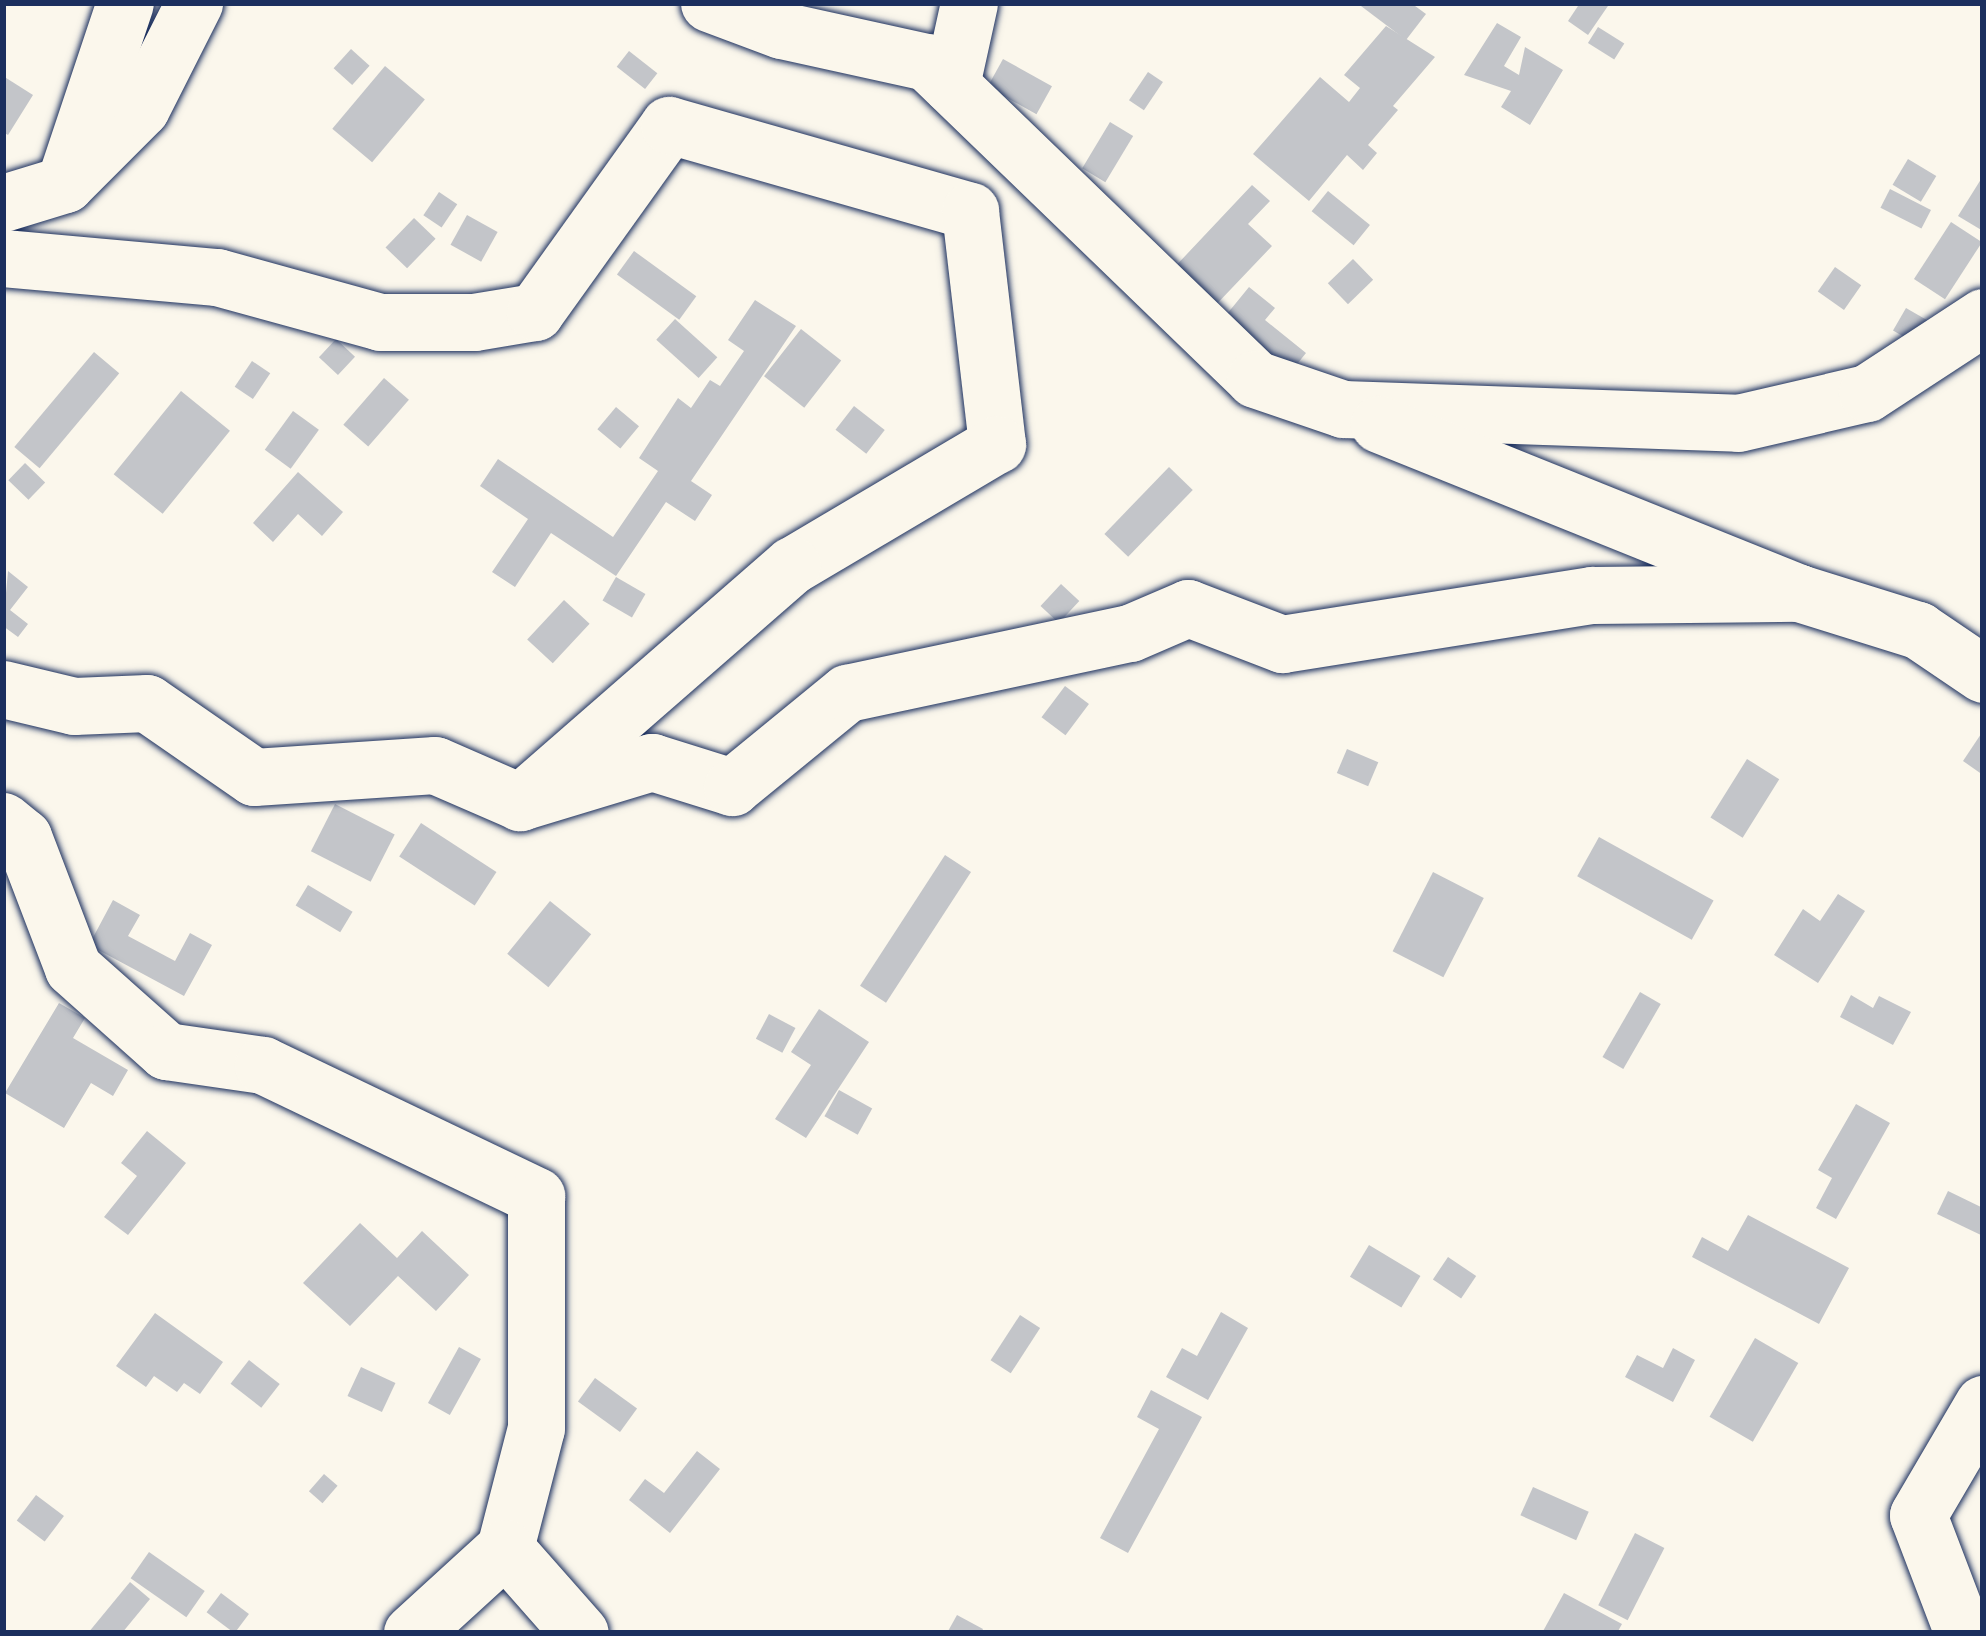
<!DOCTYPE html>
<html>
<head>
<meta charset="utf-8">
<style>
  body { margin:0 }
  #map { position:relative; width:1986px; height:1636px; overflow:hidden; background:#fbf7ec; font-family:Kalam,sans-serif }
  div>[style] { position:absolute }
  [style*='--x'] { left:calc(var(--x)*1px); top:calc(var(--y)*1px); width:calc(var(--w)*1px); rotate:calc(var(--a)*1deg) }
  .building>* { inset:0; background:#c3c5c9; transform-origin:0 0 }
  .roads { filter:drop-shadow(0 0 3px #1b2f5e) drop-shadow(0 0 3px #1b2f5e) }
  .minor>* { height:57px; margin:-28.5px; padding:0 28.5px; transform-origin:28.5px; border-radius:28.5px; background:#fbf7ec }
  span { translate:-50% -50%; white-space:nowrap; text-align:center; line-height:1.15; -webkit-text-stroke:9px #fbf7ec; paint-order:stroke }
  .frame { position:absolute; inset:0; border:6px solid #1b2f5e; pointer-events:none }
</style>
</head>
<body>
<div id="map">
  <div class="building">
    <i style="clip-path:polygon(1357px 3px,1411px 3px,1426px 14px,1406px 40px)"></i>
    <i style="clip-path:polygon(1580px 3px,1610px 3px,1588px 35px,1568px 21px)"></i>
    <i style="clip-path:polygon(1497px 23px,1521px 37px,1504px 66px,1519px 75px,1525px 47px,1563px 70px,1530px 125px,1501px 107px,1511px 91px,1464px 75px)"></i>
    <i style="clip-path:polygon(1386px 26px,1435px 57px,1393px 106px,1398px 110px,1368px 145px,1377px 153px,1363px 170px,1347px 155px,1309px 201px,1253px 154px,1320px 77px,1349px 102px,1360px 88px,1344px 75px)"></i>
    <i style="left:1598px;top:27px;width:31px;height:19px;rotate:32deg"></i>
    <i style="left:351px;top:49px;width:25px;height:26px;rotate:42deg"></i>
    <i style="left:629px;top:51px;width:36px;height:20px;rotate:38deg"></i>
    <i style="left:1003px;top:59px;width:56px;height:32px;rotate:29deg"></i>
    <i style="left:385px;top:66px;width:52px;height:82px;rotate:40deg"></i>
    <i style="left:1148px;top:72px;width:18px;height:34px;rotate:34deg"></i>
    <i style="clip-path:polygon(3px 76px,33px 95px,8px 135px,3px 132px)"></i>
    <i style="left:1110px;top:122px;width:27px;height:54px;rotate:31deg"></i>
    <i style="left:1908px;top:159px;width:33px;height:30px;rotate:31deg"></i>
    <i style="clip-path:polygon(1983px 176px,1983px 231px,1958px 216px)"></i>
    <i style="clip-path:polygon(1252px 185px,1270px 201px,1248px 224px,1272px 246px,1211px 310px,1170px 272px)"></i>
    <i style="left:1890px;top:189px;width:46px;height:21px;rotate:27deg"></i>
    <i style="left:1328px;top:191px;width:54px;height:26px;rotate:39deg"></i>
    <i style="left:439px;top:192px;width:22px;height:28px;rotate:34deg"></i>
    <i style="left:467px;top:215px;width:35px;height:34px;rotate:29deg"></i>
    <i style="left:414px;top:218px;width:30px;height:41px;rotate:44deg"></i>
    <i style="left:1951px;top:222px;width:37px;height:68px;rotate:33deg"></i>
    <i style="left:634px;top:251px;width:77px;height:29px;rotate:36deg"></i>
    <i style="left:1353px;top:259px;width:29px;height:35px;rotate:46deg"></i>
    <i style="left:1835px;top:267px;width:32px;height:30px;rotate:35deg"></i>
    <i style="clip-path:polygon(1249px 287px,1275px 308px,1265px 320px,1306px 353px,1285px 379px,1218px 325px)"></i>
    <i style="clip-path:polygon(755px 300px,796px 326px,691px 481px,712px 495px,695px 521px,666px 502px,616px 576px,551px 533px,515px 587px,492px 572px,528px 519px,480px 486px,498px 459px,613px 537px,658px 471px,639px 458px,678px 398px,691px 408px,710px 380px,720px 386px,744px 351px,728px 340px)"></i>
    <i style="left:1906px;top:308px;width:30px;height:26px;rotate:30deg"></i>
    <i style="left:675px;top:319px;width:57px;height:28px;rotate:42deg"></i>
    <i style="left:801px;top:329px;width:51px;height:60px;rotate:38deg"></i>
    <i style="left:336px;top:339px;width:26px;height:25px;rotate:43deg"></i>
    <i style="left:94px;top:352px;width:33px;height:124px;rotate:40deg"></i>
    <i style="left:252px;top:361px;width:22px;height:31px;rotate:34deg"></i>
    <i style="left:384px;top:378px;width:33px;height:62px;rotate:41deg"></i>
    <i style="left:181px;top:391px;width:63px;height:107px;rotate:39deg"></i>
    <i style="left:854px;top:406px;width:39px;height:30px;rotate:38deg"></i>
    <i style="left:616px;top:407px;width:30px;height:29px;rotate:40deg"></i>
    <i style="left:293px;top:411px;width:32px;height:48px;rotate:36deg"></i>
    <i style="left:25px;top:463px;width:28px;height:24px;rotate:44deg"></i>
    <i style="left:1169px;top:467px;width:33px;height:93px;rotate:44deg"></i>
    <i style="clip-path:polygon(298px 472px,343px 512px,322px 536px,298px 514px,273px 542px,253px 523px)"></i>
    <i style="clip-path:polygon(8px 571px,28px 587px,10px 610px,28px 624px,18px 637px,3px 626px)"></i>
    <i style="left:616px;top:577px;width:34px;height:27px;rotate:30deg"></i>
    <i style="left:1061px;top:584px;width:25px;height:30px;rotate:43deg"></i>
    <i style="left:564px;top:600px;width:35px;height:54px;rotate:43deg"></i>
    <i style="left:1065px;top:686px;width:30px;height:39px;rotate:37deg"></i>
    <i style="clip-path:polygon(1983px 731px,1983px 775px,1963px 761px)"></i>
    <i style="left:1347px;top:749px;width:34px;height:26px;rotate:23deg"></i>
    <i style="left:1747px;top:759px;width:38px;height:69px;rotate:32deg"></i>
    <i style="left:335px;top:804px;width:67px;height:53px;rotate:27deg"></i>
    <i style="left:421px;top:823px;width:90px;height:40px;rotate:33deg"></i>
    <i style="left:1599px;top:837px;width:131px;height:45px;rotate:29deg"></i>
    <i style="left:945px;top:855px;width:31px;height:156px;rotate:33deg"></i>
    <i style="left:1433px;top:872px;width:57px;height:89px;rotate:27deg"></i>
    <i style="left:308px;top:885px;width:52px;height:24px;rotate:31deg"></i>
    <i style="clip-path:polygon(1838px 894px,1865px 911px,1818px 983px,1774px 955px,1803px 909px,1820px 921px)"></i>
    <i style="clip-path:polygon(113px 900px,140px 915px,128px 936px,175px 961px,190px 933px,212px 945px,184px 996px,89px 945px)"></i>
    <i style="left:550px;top:901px;width:53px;height:68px;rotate:39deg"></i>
    <i style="left:1640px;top:992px;width:24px;height:75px;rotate:30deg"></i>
    <i style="clip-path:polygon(1851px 995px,1873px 1008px,1879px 996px,1911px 1012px,1893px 1045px,1840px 1017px)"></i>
    <i style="clip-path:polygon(59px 1003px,85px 1018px,73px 1038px,128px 1070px,113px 1096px,91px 1083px,64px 1128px,5px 1093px)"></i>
    <i style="clip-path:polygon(819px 1009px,869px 1042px,806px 1138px,775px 1119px,811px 1065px,791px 1052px)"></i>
    <i style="left:769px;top:1014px;width:30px;height:28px;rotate:28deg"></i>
    <i style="left:839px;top:1090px;width:38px;height:30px;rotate:29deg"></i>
    <i style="clip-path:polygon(1856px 1104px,1890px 1123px,1836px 1219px,1816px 1208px,1832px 1178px,1818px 1170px)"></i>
    <i style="clip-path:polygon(147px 1131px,186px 1163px,128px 1235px,104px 1217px,137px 1176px,121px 1163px)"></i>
    <i style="clip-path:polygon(1948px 1191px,1983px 1208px,1983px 1236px,1937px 1214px)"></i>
    <i style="clip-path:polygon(1748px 1215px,1849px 1268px,1819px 1324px,1692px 1257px,1702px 1237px,1728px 1251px)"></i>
    <i style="clip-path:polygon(360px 1223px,397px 1258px,422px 1231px,469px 1275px,436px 1311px,398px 1276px,350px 1326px,303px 1283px)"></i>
    <i style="left:1369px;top:1245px;width:60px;height:37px;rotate:31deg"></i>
    <i style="left:1448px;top:1257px;width:34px;height:27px;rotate:34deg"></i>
    <i style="clip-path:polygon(1221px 1312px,1248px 1328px,1208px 1400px,1166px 1377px,1182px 1348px,1197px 1356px)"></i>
    <i style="clip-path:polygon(155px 1313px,223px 1362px,200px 1394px,184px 1383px,177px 1392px,154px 1376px,146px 1387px,116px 1366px)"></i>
    <i style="left:1020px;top:1315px;width:24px;height:54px;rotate:33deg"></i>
    <i style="left:1755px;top:1338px;width:50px;height:91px;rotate:30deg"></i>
    <i style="left:459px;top:1347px;width:25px;height:64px;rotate:29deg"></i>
    <i style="clip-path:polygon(1673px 1348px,1695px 1360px,1673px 1402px,1625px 1377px,1637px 1355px,1663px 1368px)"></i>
    <i style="left:249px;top:1360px;width:39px;height:30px;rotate:38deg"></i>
    <i style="left:361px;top:1367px;width:38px;height:32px;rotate:25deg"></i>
    <i style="left:595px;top:1378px;width:52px;height:29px;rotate:36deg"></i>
    <i style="clip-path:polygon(1151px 1390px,1202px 1417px,1128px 1553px,1100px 1538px,1159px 1429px,1137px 1417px)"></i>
    <i style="clip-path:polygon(697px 1451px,720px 1469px,670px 1533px,629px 1500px,645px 1479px,664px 1493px)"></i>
    <i style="left:324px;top:1474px;width:18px;height:23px;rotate:41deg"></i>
    <i style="left:1533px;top:1487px;width:61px;height:31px;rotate:24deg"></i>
    <i style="left:36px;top:1495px;width:35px;height:32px;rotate:37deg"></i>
    <i style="left:1635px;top:1533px;width:33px;height:81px;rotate:27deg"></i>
    <i style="left:149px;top:1552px;width:68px;height:32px;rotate:35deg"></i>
    <i style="clip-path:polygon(130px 1582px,150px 1599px,122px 1633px,88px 1633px)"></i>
    <i style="left:221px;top:1593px;width:35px;height:24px;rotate:37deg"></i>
    <i style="clip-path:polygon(1564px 1593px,1622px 1624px,1617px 1633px,1542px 1633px)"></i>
    <i style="clip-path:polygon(957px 1615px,983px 1629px,981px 1633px,947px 1633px)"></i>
  </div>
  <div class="roads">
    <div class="minor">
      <i style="--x:709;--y:3;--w:77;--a:20.6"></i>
      <i style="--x:781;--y:30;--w:149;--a:12.4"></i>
      <i style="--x:927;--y:62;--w:456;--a:44"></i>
      <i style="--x:1255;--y:379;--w:93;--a:18.8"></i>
      <i style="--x:1343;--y:409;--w:395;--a:2"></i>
      <i style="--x:1738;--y:423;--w:132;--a:-13.1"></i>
      <i style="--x:1867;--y:393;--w:139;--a:-33.2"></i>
      <i style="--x:951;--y:85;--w:84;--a:-77.6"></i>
      <i style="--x:69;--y:170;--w:176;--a:-71.5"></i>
      <i style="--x:3;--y:203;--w:65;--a:-17"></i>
      <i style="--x:65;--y:184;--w:107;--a:-45"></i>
      <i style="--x:141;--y:108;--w:118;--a:-63.2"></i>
      <i style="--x:3;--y:258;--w:215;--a:5.1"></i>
      <i style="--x:217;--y:277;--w:169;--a:15.4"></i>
      <i style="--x:380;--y:322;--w:94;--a:0"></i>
      <i style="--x:474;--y:322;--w:62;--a:-9.3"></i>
      <i style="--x:535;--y:312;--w:230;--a:-54.4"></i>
      <i style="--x:669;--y:125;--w:313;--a:15.9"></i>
      <i style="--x:970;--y:211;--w:235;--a:83.4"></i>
      <i style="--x:997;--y:444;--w:238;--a:149.4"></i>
      <i style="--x:792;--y:565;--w:361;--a:138.9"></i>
      <i style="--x:1379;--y:424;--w:453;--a:21.9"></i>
      <i style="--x:1799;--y:593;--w:125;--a:17.3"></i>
      <i style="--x:1918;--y:630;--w:78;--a:34.1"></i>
      <i style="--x:3;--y:689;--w:73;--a:13.5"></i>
      <i style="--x:74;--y:706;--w:73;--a:-2.4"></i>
      <i style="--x:147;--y:703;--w:130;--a:34.7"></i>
      <i style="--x:254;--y:777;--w:181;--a:-3.8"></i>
      <i style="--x:435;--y:765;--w:93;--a:23.5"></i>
      <i style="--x:520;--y:802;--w:138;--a:-16.9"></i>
      <i style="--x:652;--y:762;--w:84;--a:17.4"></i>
      <i style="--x:732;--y:787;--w:149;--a:-39.3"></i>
      <i style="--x:847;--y:693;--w:289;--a:-12"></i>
      <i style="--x:1130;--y:633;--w:63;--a:-23.3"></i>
      <i style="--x:1188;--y:608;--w:101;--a:21"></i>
      <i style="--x:1282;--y:644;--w:314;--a:-9"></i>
      <i style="--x:1592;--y:595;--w:207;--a:-0.6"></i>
      <i style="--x:3;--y:821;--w:26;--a:39"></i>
      <i style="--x:23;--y:837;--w:140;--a:69.1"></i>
      <i style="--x:73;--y:968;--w:125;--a:41.7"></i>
      <i style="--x:166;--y:1051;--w:98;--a:8.2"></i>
      <i style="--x:263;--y:1065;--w:303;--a:25.6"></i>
      <i style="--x:536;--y:1196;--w:232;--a:90"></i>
      <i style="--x:536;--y:1428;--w:124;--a:104.5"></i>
      <i style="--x:505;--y:1548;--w:126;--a:137.6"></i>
      <i style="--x:505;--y:1548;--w:113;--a:48.6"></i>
      <i style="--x:1963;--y:1633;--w:126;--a:-110.9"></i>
      <i style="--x:1918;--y:1515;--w:129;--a:-59.6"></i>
    </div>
  </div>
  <div class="frame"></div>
</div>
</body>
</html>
